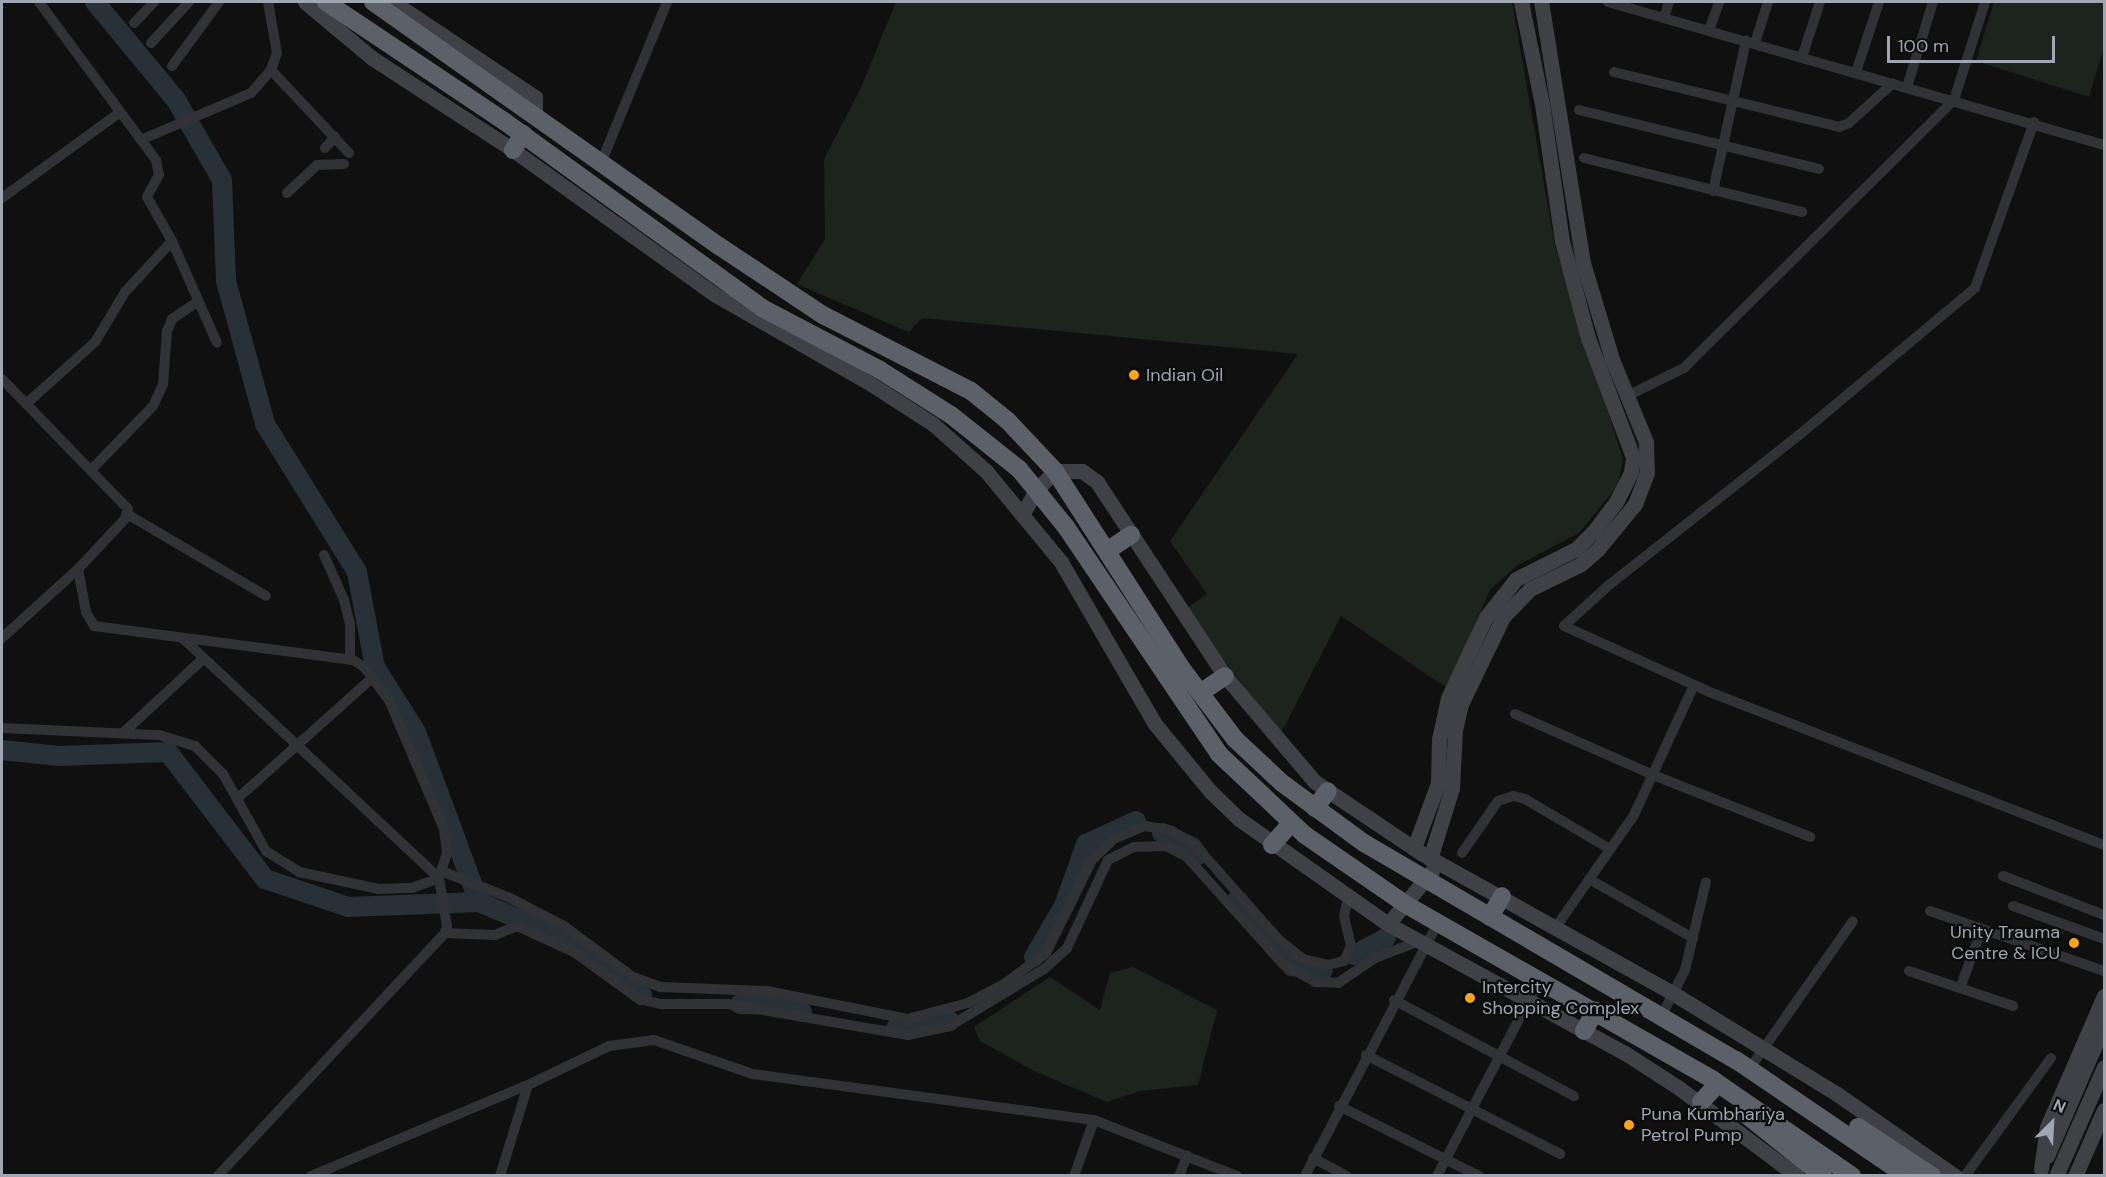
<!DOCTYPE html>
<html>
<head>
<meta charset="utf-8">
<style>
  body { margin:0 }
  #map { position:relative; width:2106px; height:1177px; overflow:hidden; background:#101011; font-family:"DM Sans",sans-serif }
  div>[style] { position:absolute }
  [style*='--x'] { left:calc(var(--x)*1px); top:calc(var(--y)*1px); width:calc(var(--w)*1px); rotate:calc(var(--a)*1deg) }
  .green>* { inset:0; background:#1c241d }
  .river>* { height:20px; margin:-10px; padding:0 10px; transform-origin:10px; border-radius:10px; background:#283137 }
  .street>* { height:10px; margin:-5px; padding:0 5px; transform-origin:5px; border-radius:5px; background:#313236 }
  .secondary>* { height:15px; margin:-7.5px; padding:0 7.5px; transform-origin:7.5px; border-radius:7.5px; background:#3f4147 }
  .highway>* { height:18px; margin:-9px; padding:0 9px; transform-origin:9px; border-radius:9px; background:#5c6068 }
  .dots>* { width:16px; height:16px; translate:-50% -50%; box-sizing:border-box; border:3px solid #0b0b0c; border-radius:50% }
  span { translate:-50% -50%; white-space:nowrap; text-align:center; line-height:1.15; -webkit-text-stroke:4.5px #0b0b0c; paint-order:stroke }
  .poi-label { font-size:18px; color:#a0a7b3 }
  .left { translate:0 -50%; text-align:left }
  .right { translate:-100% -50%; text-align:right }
  .frame { position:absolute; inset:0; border:3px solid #a0a7b3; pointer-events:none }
  .north { position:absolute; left:2022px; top:1093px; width:60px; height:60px; -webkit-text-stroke:4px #0b0b0c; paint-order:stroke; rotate:24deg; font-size:16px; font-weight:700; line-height:24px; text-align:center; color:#a0a7b3 }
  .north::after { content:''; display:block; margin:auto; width:21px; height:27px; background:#a0a7b3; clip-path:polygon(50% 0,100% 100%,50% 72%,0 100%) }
  .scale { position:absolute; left:1887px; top:36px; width:168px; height:27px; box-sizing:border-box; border:3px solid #a0a7b3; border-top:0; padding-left:8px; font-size:18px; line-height:21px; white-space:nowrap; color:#a0a7b3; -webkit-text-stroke:4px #0b0b0c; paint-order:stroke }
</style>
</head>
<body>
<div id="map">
  <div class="green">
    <i style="clip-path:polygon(896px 2px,1512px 2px,1555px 246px,1623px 459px,1618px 485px,1579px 533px,1516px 566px,1490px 590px,1447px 688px,1341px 616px,1281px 733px,1184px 610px,1207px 594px,1170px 541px,1298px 354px,922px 318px,909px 332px,797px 284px,825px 239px,824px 159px,860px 90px)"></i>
    <i style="clip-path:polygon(1994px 2px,2104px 2px,2104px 47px,2089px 97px,1976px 61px)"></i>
    <i style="clip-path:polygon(1133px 967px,1217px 1010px,1198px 1085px,1140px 1091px,1107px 1102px,1034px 1071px,980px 1041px,974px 1027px,1050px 977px,1100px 1010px,1110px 973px)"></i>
  </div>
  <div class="river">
    <i style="--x:95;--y:2;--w:127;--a:50.4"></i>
    <i style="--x:176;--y:100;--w:92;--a:60.1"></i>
    <i style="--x:222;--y:180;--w:101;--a:87.7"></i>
    <i style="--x:226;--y:281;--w:148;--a:74.7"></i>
    <i style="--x:265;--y:424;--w:174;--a:58.1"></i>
    <i style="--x:357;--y:572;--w:97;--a:79.3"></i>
    <i style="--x:375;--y:667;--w:77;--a:57.8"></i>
    <i style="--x:416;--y:732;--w:181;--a:69.7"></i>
    <i style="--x:2;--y:750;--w:57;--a:6"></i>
    <i style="--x:59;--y:756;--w:109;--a:-2.1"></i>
    <i style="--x:168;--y:752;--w:160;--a:52.6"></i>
    <i style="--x:265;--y:879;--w:88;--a:18.6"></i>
    <i style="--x:348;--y:907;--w:131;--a:-2.2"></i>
    <i style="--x:479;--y:902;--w:108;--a:23"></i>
    <i style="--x:578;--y:944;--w:82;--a:38.6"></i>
    <i style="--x:1162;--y:833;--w:33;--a:25"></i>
    <i style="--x:1192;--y:847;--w:10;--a:53"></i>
    <i style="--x:1237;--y:900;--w:86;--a:50.2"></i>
    <i style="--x:1292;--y:966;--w:31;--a:9"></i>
    <i style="--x:1354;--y:955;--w:36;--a:-28"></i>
    <i style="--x:1034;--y:957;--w:59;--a:-59.5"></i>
    <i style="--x:1064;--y:906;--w:66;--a:-70.5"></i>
    <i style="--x:1086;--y:844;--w:55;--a:-24.7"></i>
    <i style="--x:740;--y:1004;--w:41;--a:1.4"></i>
    <i style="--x:781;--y:1005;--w:22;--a:18"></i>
    <i style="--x:896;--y:1028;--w:54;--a:-7.4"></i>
  </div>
  <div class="street">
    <i style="--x:39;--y:2;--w:197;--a:53.5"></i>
    <i style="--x:156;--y:160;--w:15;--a:79"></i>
    <i style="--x:159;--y:175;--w:25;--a:119"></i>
    <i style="--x:147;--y:197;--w:51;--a:60.4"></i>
    <i style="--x:172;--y:241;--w:111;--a:66.2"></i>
    <i style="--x:1608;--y:2;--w:516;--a:16.08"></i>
    <i style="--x:1664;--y:18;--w:17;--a:-73"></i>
    <i style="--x:134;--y:23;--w:29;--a:-46"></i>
    <i style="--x:1709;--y:30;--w:30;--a:-70"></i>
    <i style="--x:151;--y:43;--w:56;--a:-47.2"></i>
    <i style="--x:1755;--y:43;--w:43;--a:-72.4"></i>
    <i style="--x:1802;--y:57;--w:58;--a:-71.9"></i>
    <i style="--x:172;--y:66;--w:79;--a:-53.7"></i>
    <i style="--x:271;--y:70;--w:114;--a:46.8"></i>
    <i style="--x:1614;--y:72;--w:232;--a:13.7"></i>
    <i style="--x:1839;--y:127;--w:11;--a:-22"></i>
    <i style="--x:1849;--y:123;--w:59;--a:-42.3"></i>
    <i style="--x:1856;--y:72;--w:74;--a:-71.8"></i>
    <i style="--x:1907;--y:87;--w:89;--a:-73"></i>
    <i style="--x:1579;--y:110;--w:247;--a:13.8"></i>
    <i style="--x:2034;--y:122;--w:176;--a:109.6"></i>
    <i style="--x:1975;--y:288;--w:229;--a:140.1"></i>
    <i style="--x:1799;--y:435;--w:241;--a:141.7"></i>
    <i style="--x:1610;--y:584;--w:62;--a:137.6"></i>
    <i style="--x:1564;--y:626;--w:162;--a:24.4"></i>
    <i style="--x:1712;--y:693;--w:420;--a:21.2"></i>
    <i style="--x:143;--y:139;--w:117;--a:-23.1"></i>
    <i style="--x:251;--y:93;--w:30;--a:-49"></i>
    <i style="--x:271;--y:70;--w:18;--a:-71"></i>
    <i style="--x:277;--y:53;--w:52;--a:-100"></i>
    <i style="--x:325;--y:148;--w:15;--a:-48"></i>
    <i style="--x:1584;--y:158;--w:225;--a:13.9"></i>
    <i style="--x:601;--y:163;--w:174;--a:-67.7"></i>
    <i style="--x:1713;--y:191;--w:154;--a:-77.6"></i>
    <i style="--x:287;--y:193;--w:41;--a:-43"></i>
    <i style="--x:317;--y:165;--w:27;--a:-2"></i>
    <i style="--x:2;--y:198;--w:145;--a:-36"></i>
    <i style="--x:2;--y:379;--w:181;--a:45.9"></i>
    <i style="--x:128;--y:509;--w:10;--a:107"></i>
    <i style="--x:125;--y:519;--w:69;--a:133.2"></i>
    <i style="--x:78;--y:569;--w:44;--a:79.5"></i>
    <i style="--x:86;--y:612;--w:16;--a:60"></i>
    <i style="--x:94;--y:626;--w:261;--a:7.5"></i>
    <i style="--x:353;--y:660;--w:13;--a:32"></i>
    <i style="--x:364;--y:667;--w:41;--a:52.9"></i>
    <i style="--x:389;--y:700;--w:140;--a:66.9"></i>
    <i style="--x:444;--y:829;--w:24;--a:83"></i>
    <i style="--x:447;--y:853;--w:26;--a:108"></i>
    <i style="--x:439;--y:878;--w:49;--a:80.5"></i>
    <i style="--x:447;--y:926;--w:7;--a:106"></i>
    <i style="--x:445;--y:933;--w:333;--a:133.1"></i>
    <i style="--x:1627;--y:396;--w:64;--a:-26.2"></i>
    <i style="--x:1684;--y:368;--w:380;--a:-44.8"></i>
    <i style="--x:1954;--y:100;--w:103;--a:-72.4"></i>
    <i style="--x:26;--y:404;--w:93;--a:-41.9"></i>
    <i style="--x:95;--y:342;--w:58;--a:-59"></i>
    <i style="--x:125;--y:292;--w:69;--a:-47.3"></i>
    <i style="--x:92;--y:469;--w:88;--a:-45.9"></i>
    <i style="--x:153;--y:406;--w:23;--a:-65"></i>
    <i style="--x:163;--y:385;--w:54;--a:-85.8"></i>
    <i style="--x:167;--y:331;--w:13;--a:-67"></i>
    <i style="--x:172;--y:319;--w:32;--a:-34"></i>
    <i style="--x:127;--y:514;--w:161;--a:30.5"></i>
    <i style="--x:324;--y:555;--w:49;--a:66"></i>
    <i style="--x:344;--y:600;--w:25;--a:76"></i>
    <i style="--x:350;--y:624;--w:36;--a:90"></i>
    <i style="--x:2;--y:638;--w:103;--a:-42.2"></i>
    <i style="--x:1515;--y:714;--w:151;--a:23.8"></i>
    <i style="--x:1653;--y:775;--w:169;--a:21.5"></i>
    <i style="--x:2;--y:728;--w:157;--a:2.6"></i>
    <i style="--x:159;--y:735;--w:38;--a:17"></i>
    <i style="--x:195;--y:746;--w:40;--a:45"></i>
    <i style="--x:223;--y:774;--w:88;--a:60.8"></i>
    <i style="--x:266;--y:851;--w:39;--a:32"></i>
    <i style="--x:299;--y:872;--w:81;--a:12.1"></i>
    <i style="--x:378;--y:889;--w:34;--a:-2"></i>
    <i style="--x:412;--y:888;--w:29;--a:-20"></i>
    <i style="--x:439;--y:878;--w:349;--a:-136.9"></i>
    <i style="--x:123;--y:733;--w:110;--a:-42.8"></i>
    <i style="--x:238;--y:798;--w:180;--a:-41.8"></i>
    <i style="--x:1462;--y:853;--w:63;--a:-55.3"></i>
    <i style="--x:1498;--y:801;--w:16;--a:-18"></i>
    <i style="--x:1513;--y:796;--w:12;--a:14"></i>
    <i style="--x:1525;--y:799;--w:99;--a:30.5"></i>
    <i style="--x:441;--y:871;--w:72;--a:21.2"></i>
    <i style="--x:508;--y:897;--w:63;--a:27.4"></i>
    <i style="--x:564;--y:926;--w:86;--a:36.5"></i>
    <i style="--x:633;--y:977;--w:30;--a:20"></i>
    <i style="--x:661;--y:987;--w:106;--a:2.2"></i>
    <i style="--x:767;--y:991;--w:143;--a:11.3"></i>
    <i style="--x:907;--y:1019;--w:63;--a:-14.7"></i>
    <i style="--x:968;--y:1003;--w:41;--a:-27.8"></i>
    <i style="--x:1004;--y:984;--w:52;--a:-36.4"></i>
    <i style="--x:1046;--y:953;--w:104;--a:-63.7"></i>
    <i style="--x:1092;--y:860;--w:30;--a:-44"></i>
    <i style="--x:1114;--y:839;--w:34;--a:-23"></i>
    <i style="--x:1145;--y:826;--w:27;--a:10"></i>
    <i style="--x:1172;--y:831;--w:27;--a:31"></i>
    <i style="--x:1195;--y:845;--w:127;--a:48.5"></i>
    <i style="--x:1279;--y:940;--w:31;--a:38"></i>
    <i style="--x:1303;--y:959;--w:26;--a:13"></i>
    <i style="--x:1328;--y:965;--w:16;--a:-14"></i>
    <i style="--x:1344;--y:961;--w:17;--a:-65"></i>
    <i style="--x:1351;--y:946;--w:31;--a:-103"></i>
    <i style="--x:1344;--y:916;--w:18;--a:-77"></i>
    <i style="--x:2003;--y:876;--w:108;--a:21.1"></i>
    <i style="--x:1589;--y:879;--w:120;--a:29.6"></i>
    <i style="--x:2013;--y:906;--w:97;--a:19.9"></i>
    <i style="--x:1930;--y:911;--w:184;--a:19"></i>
    <i style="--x:1556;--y:927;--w:136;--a:-55.1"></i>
    <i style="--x:1634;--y:815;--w:143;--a:-65.2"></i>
    <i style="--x:445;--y:933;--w:50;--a:2.3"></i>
    <i style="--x:495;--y:935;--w:24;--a:-22"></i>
    <i style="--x:517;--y:926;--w:63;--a:24.5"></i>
    <i style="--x:574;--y:952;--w:80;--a:35.9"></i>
    <i style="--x:639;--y:999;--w:23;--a:13"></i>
    <i style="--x:661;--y:1004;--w:67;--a:0"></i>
    <i style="--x:728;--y:1004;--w:183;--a:9.8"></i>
    <i style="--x:908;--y:1035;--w:43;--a:-12.1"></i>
    <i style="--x:950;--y:1026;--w:110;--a:-31.2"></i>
    <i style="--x:1044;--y:969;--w:31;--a:-42"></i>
    <i style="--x:1067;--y:948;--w:97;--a:-65"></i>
    <i style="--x:1108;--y:860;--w:29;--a:-27"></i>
    <i style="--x:1134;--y:847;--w:32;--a:-2"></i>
    <i style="--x:1166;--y:846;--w:22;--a:27"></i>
    <i style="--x:1186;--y:856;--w:145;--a:48.1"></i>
    <i style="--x:1283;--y:964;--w:37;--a:29"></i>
    <i style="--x:1315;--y:982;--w:23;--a:2"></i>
    <i style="--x:1338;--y:983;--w:45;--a:-34"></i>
    <i style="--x:1375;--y:958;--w:47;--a:-21.1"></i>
    <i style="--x:1909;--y:971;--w:110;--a:18.6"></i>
    <i style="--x:1960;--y:988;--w:63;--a:-69.6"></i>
    <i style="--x:1394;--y:1000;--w:204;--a:28.1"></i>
    <i style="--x:1661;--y:1017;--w:53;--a:-62.9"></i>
    <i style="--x:1685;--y:970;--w:90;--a:-76.6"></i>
    <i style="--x:1366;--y:1055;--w:218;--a:27"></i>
    <i style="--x:1750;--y:1068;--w:179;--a:-55"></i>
    <i style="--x:1339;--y:1106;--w:157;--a:26.6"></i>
    <i style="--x:1313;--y:1158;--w:38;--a:28"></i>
    <i style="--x:311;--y:1176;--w:235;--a:-22.8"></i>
    <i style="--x:528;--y:1085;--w:90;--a:-25.7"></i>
    <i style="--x:609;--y:1046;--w:45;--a:-7.6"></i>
    <i style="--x:654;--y:1040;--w:105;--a:19"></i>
    <i style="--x:753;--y:1074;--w:344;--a:7.7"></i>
    <i style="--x:1094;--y:1120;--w:154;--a:21.4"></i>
    <i style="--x:500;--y:1176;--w:95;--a:-72.9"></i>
    <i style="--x:1074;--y:1176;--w:59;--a:-70.3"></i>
    <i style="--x:1179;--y:1176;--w:22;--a:-68"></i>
    <i style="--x:1305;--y:1176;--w:286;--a:-62.3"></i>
    <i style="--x:1437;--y:1176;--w:222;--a:-62.4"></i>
    <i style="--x:1965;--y:1176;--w:146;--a:-53.9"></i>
  </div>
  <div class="secondary">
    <i style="--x:305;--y:2;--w:87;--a:39.9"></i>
    <i style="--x:372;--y:58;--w:168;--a:33.1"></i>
    <i style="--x:513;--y:150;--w:247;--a:35.6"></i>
    <i style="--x:714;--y:294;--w:181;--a:29.8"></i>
    <i style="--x:871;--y:384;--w:74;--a:32.8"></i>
    <i style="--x:933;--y:424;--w:71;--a:41.6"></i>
    <i style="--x:986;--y:471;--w:118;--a:50.5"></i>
    <i style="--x:1061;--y:562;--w:187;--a:59.9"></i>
    <i style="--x:1155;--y:724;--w:87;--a:50.6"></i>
    <i style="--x:1210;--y:791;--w:40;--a:44"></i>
    <i style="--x:1239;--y:819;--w:182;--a:35.2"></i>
    <i style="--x:1388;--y:924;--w:270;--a:28.6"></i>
    <i style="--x:1625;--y:1053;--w:64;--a:32.9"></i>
    <i style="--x:1679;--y:1088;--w:147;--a:36.7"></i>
    <i style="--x:393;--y:2;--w:171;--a:33.8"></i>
    <i style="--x:535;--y:97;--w:20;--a:90"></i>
    <i style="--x:1023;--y:513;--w:28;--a:-60"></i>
    <i style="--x:1037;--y:489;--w:25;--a:-45"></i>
    <i style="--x:1055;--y:471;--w:27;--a:0"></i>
    <i style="--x:1082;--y:471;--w:19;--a:36"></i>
    <i style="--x:1097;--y:482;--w:232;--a:56.6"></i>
    <i style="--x:1225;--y:676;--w:139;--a:49.7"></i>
    <i style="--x:1315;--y:782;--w:128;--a:33.8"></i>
    <i style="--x:1421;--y:853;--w:290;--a:29.1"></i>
    <i style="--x:1674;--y:994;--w:191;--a:31.5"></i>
    <i style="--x:1837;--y:1094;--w:144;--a:34.8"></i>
    <i style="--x:1414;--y:848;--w:69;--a:-69.7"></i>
    <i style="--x:1438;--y:783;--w:44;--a:-88.7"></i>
    <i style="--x:1439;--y:739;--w:42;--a:-77.6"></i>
    <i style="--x:1448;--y:698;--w:89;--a:-64.9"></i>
    <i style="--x:1486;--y:617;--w:48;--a:-51.7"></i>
    <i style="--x:1516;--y:579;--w:67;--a:-26.6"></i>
    <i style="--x:1576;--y:549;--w:25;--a:-45"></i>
    <i style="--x:1594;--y:531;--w:36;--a:-53"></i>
    <i style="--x:1616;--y:502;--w:34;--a:-63"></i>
    <i style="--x:1631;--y:472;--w:15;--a:-82"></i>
    <i style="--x:1633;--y:457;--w:127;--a:-110.7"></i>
    <i style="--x:1588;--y:338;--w:100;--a:-105"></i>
    <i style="--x:1562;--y:241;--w:138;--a:-98.3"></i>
    <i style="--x:1542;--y:104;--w:104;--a:-101.6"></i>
    <i style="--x:1430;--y:859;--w:74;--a:-72.8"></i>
    <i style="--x:1452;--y:788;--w:58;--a:-87"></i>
    <i style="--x:1455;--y:730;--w:27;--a:-77"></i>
    <i style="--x:1461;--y:704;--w:97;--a:-64.2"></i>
    <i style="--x:1503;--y:617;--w:39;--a:-46"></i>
    <i style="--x:1530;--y:589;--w:57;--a:-26.1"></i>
    <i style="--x:1581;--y:564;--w:23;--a:-41"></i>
    <i style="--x:1598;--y:549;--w:58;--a:-50.6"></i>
    <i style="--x:1635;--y:504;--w:33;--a:-69"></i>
    <i style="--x:1647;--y:473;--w:31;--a:-92"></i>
    <i style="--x:1646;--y:442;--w:90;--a:-112.3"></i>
    <i style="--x:1612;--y:359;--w:100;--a:-106.8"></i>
    <i style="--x:1583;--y:263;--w:264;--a:-99.1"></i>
    <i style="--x:1388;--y:924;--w:69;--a:-50.3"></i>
    <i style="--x:2047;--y:1156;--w:144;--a:-66.6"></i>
    <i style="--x:2041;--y:1169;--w:42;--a:-81.9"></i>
    <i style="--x:2047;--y:1127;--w:143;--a:-66.5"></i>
    <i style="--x:2056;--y:1176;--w:119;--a:-66.2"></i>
    <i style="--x:2075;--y:1176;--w:72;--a:-66.3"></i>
  </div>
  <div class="highway">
    <i style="--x:326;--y:2;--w:214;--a:33.8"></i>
    <i style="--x:504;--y:121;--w:319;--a:35.9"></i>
    <i style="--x:762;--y:308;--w:133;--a:27.7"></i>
    <i style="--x:880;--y:370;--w:84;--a:32.4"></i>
    <i style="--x:951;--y:415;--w:87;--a:38.5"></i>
    <i style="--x:1019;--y:469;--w:75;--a:51"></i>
    <i style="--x:1066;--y:527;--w:274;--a:56"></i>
    <i style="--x:1219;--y:754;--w:118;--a:43.3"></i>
    <i style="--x:1305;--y:835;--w:121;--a:34.6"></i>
    <i style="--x:1405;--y:904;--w:355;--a:29.7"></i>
    <i style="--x:1713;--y:1080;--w:169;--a:34.6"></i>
    <i style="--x:373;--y:2;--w:423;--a:35.2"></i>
    <i style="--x:719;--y:246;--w:125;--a:33.6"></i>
    <i style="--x:823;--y:315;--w:166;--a:27.2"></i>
    <i style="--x:971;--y:391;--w:46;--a:38.9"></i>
    <i style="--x:1007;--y:420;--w:70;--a:46.7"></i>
    <i style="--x:1055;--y:471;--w:235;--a:57.3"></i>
    <i style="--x:1182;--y:669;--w:88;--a:52.9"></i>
    <i style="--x:1235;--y:739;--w:64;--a:43.1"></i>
    <i style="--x:1282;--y:783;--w:102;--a:36.2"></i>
    <i style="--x:1364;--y:843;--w:431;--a:30.3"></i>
    <i style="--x:1736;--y:1060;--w:207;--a:34.2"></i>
    <i style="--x:513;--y:150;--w:19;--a:-58"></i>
    <i style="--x:1107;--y:551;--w:29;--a:-34"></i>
    <i style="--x:1200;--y:693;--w:30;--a:-34"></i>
    <i style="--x:1315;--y:808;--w:21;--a:-53"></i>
    <i style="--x:1272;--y:845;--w:29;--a:-49"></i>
    <i style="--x:1490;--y:917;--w:24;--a:-60"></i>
    <i style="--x:1584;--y:1031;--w:23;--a:-61"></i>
    <i style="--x:1701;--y:1102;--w:23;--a:-47"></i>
    <i style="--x:1744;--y:1113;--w:101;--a:38.6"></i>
    <i style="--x:1858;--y:1127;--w:89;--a:33.5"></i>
  </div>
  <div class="dots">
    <i style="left:1134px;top:375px;background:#faa31f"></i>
    <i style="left:2074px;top:943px;background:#faa31f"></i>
    <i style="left:1470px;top:998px;background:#faa31f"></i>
    <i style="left:1629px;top:1125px;background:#faa31f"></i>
  </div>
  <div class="poi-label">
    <span class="left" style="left:1146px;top:375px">Indian Oil</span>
    <span class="right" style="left:2060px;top:943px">Unity Trauma<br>Centre &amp; ICU</span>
    <span class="left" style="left:1482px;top:998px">Intercity<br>Shopping Complex</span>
    <span class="left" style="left:1641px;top:1125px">Puna Kumbhariya<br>Petrol Pump</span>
  </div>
  <div class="frame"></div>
  <div class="north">N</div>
  <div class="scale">100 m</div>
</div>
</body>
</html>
